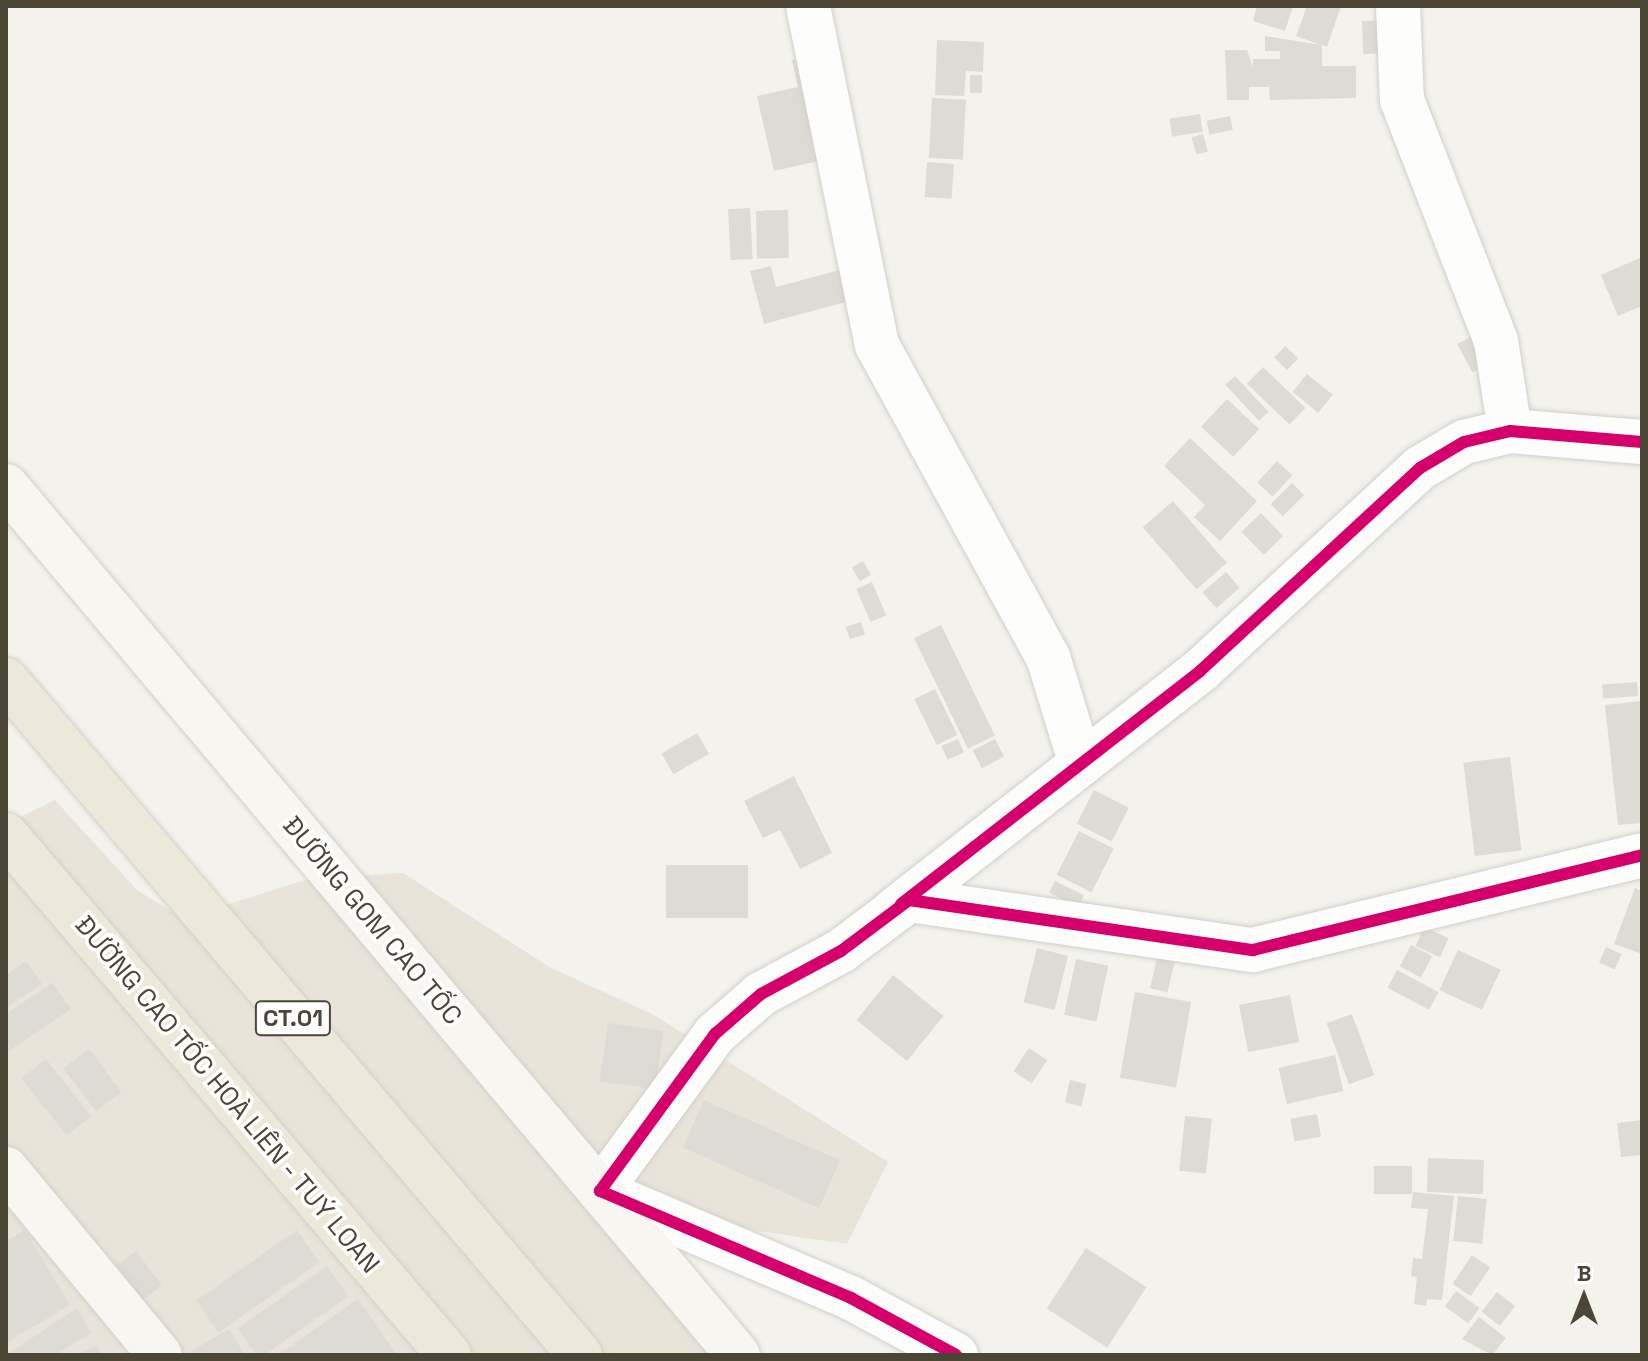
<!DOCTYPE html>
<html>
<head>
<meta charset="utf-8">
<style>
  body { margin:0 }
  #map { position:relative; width:1648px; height:1361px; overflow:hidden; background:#f3f2ec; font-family:"Space Grotesk",sans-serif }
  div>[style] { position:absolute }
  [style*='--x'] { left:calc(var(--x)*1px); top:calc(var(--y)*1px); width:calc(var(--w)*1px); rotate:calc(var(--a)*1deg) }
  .residential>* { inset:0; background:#e8e4d9 }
  .building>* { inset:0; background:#dddbd4; transform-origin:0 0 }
  .roads { filter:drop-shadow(0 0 2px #d1d0ca) drop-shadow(0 0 2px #d1d0ca) }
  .minor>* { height:44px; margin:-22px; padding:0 22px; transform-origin:22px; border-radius:22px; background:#fdfdfc }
  .secondary>* { height:44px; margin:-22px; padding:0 22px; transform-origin:22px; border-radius:22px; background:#f7f6f0 }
  .motorway>* { height:44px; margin:-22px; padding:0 22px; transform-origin:22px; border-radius:22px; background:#ede9da }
  .cycleway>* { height:12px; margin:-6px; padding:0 6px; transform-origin:6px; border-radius:6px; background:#d6006c }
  span { translate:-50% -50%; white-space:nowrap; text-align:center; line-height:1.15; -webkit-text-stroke:7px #fff; paint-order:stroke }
  .shield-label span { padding:2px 6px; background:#fff; border:2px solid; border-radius:6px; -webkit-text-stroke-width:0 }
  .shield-label { font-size:24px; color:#4b4536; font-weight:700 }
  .street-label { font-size:26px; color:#4b4536 }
  .frame { position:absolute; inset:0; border:8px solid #4b4536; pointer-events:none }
  .north { position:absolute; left:1544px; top:1257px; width:80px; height:80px; -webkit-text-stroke:6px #fff; paint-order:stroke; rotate:0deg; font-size:22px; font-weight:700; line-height:32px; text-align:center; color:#4b4536 }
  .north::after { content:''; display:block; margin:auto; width:28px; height:36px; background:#4b4536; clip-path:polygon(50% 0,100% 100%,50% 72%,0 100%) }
</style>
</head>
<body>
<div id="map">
  <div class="residential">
    <i style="clip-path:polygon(55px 800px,138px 891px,183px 918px,309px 879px,403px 873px,551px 968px,654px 1015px,888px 1162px,847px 1244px,607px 1209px,731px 1355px,6px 1355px,6px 824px)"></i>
  </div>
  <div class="building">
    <i style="clip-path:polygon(1257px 6px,1293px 6px,1285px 31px,1253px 21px)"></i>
    <i style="clip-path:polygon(1307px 6px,1341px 6px,1327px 47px,1322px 45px,1322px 66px,1356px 66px,1356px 98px,1270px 100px,1269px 87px,1249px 87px,1249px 100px,1227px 100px,1225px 50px,1247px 50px,1253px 68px,1253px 59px,1280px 59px,1280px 51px,1265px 51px,1265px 36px,1321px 45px,1296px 36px)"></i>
    <i style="left:1394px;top:20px;width:33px;height:32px;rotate:88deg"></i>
    <i style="clip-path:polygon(937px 40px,984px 42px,983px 72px,966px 71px,964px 96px,935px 95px)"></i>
    <i style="clip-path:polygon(817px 55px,823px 160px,774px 171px,757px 96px,798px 87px,792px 60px)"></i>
    <i style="left:970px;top:75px;width:12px;height:18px"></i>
    <i style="left:932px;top:98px;width:34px;height:60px;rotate:3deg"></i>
    <i style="left:1200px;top:114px;width:18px;height:31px;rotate:81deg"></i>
    <i style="left:1230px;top:116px;width:14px;height:24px;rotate:78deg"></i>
    <i style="left:1203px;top:134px;width:18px;height:12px;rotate:74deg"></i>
    <i style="left:927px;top:162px;width:27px;height:35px;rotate:4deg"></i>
    <i style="left:750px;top:208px;width:51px;height:22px;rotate:87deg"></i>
    <i style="left:788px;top:210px;width:48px;height:32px;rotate:89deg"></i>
    <i style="clip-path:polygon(1642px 257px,1642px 306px,1618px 316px,1601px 275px)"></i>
    <i style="clip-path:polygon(771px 266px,776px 287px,844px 269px,853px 300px,764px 324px,750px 271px)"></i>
    <i style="left:1474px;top:335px;width:32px;height:19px;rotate:62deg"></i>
    <i style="left:1285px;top:346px;width:18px;height:16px;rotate:43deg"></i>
    <i style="left:1263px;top:367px;width:59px;height:23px;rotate:44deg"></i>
    <i style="left:1307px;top:374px;width:33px;height:23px;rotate:39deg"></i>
    <i style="left:1235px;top:376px;width:49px;height:13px;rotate:47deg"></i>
    <i style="left:1227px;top:399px;width:44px;height:38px;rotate:43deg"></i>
    <i style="clip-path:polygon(1190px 438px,1257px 501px,1220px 541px,1194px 517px,1205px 505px,1164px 466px)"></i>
    <i style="left:1277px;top:461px;width:21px;height:29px;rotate:43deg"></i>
    <i style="left:1292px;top:483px;width:17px;height:30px;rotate:45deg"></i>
    <i style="left:1173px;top:501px;width:82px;height:40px;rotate:49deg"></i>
    <i style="left:1261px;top:513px;width:32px;height:27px;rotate:46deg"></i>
    <i style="left:863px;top:561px;width:16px;height:13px;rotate:60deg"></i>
    <i style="left:1226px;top:572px;width:21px;height:31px;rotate:49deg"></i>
    <i style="left:872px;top:582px;width:36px;height:17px;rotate:67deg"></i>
    <i style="left:861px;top:622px;width:13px;height:16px;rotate:72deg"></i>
    <i style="left:941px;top:625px;width:123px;height:30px;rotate:64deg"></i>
    <i style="left:1637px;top:682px;width:14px;height:35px;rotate:86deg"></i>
    <i style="left:935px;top:689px;width:51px;height:23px;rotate:64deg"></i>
    <i style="clip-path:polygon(1642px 701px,1642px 823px,1618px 825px,1605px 705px)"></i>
    <i style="left:697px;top:733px;width:24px;height:41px;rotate:60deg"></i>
    <i style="left:958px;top:739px;width:15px;height:18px;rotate:67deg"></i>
    <i style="left:995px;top:739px;width:20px;height:25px;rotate:63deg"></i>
    <i style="left:1510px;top:757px;width:94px;height:47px;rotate:83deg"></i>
    <i style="clip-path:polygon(794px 776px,832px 853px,800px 869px,780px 830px,763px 838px,744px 801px)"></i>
    <i style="left:1094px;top:790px;width:39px;height:38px;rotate:27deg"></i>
    <i style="left:1079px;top:831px;width:39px;height:49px;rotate:27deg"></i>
    <i style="left:666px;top:865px;width:82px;height:53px"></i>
    <i style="left:1055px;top:881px;width:32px;height:13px;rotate:26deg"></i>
    <i style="clip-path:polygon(1635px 888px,1642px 891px,1642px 954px,1614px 944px)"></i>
    <i style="left:1424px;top:927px;width:27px;height:21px;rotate:24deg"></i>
    <i style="left:1411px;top:945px;width:24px;height:24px;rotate:28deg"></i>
    <i style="left:1606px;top:947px;width:17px;height:17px;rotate:24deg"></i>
    <i style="left:1037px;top:948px;width:32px;height:56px;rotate:14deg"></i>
    <i style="left:1458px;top:950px;width:47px;height:44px;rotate:25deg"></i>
    <i style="left:1157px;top:958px;width:18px;height:31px;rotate:13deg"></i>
    <i style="left:1076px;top:959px;width:33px;height:57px;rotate:12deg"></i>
    <i style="clip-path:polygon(26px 961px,42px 984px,6px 1008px,6px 975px)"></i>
    <i style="left:1397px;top:970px;width:47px;height:20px;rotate:28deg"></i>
    <i style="left:893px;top:975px;width:65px;height:58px;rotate:39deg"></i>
    <i style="clip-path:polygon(52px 983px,71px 1009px,9px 1051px,6px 1014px)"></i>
    <i style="left:1135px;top:992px;width:57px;height:87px;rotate:10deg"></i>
    <i style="left:1290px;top:995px;width:48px;height:52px;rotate:79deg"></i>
    <i style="left:1352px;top:1014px;width:65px;height:27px;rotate:70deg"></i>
    <i style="left:608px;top:1023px;width:56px;height:59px;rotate:8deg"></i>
    <i style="left:1029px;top:1048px;width:22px;height:28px;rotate:34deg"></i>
    <i style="left:89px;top:1049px;width:54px;height:32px;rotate:53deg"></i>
    <i style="left:1335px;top:1055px;width:37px;height:58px;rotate:77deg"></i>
    <i style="left:46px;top:1059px;width:73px;height:31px;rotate:52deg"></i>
    <i style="left:1070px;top:1080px;width:17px;height:23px;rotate:13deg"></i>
    <i style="left:704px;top:1100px;width:149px;height:52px;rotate:24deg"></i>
    <i style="left:1317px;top:1114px;width:23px;height:27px;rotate:80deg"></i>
    <i style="left:1185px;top:1116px;width:27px;height:55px;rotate:6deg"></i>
    <i style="clip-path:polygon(1642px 1120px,1642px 1155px,1621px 1157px,1617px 1123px)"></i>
    <i style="left:1428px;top:1158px;width:56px;height:34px;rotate:2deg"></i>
    <i style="left:1374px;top:1166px;width:38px;height:28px"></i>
    <i style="clip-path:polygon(1413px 1192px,1454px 1196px,1442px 1300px,1427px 1299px,1426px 1306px,1414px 1304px,1417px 1277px,1411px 1276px,1413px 1258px,1422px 1259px,1428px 1209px,1411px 1208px)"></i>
    <i style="left:1458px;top:1196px;width:29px;height:45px;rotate:6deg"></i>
    <i style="clip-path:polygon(25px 1230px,70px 1305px,6px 1343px,6px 1241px)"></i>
    <i style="left:297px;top:1230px;width:39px;height:123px;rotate:55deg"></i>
    <i style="left:1086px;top:1248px;width:72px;height:72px;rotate:33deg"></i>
    <i style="left:136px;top:1251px;width:43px;height:40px;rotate:53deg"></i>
    <i style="left:1472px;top:1255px;width:22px;height:35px;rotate:34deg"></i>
    <i style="left:327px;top:1266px;width:37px;height:109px;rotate:55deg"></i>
    <i style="left:1456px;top:1291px;width:29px;height:19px;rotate:36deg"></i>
    <i style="left:1497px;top:1292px;width:23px;height:25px;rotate:38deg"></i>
    <i style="clip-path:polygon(358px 1299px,397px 1355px,278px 1355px)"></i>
    <i style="clip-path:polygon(77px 1308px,91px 1333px,55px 1355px,6px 1355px)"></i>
    <i style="clip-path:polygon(1479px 1317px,1506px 1338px,1492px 1355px,1462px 1339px)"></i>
    <i style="clip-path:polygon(229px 1329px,245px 1355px,185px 1355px)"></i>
    <i style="clip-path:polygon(97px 1345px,102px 1355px,77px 1355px)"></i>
  </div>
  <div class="roads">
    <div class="minor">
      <i style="--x:808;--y:6;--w:346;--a:78.5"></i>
      <i style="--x:877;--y:345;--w:356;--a:61.3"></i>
      <i style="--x:1048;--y:657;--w:112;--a:72.9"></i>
      <i style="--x:1398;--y:6;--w:94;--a:87.6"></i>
      <i style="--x:1402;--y:100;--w:259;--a:68.7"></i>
      <i style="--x:1496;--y:341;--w:91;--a:81.2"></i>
      <i style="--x:894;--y:910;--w:388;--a:-38"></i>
      <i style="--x:1200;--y:671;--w:299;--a:-42.7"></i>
      <i style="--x:1420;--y:468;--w:51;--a:-30.6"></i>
      <i style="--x:1464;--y:442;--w:47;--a:-13.4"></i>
      <i style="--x:1510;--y:431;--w:132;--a:4.8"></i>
      <i style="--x:956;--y:1355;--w:119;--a:-151.5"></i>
      <i style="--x:851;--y:1298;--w:273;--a:-156.9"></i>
      <i style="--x:600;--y:1191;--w:195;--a:-53.8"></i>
      <i style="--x:715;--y:1034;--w:61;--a:-41"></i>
      <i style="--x:761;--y:994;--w:91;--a:-28.3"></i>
      <i style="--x:841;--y:951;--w:85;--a:-36.9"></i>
      <i style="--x:909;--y:900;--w:348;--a:8.3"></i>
      <i style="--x:1253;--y:950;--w:400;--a:-13.7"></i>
    </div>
    <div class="secondary">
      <i style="--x:6;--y:486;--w:1136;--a:49.89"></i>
      <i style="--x:6;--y:1169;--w:241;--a:50.4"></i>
    </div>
    <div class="motorway">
      <i style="--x:6;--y:680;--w:886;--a:49.62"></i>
      <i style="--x:6;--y:835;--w:683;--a:49.57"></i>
    </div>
  </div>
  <div class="cycleway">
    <i style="--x:901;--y:904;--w:379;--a:-37.9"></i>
    <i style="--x:1200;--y:671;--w:299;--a:-42.7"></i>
    <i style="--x:1420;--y:468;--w:51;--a:-30.6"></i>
    <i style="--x:1464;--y:442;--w:47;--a:-13.4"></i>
    <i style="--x:1510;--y:431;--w:132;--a:4.8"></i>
    <i style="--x:956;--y:1355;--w:119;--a:-151.5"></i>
    <i style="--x:851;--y:1298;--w:273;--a:-156.9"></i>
    <i style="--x:600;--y:1191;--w:195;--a:-53.8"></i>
    <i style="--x:715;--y:1034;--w:61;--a:-41"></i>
    <i style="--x:761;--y:994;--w:91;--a:-28.3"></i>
    <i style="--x:841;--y:951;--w:85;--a:-36.9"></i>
    <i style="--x:909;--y:900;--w:348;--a:8.3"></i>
    <i style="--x:1253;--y:950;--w:400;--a:-13.7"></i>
  </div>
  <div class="shield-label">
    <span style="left:293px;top:1018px">CT.01</span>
  </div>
  <div class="street-label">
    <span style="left:372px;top:921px;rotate:50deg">ĐƯỜNG GOM CAO TỐC</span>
    <span style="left:227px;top:1095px;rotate:50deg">ĐƯỜNG CAO TỐC HOÀ LIÊN - TUÝ LOAN</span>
  </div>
  <div class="frame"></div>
  <div class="north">B</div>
</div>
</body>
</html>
